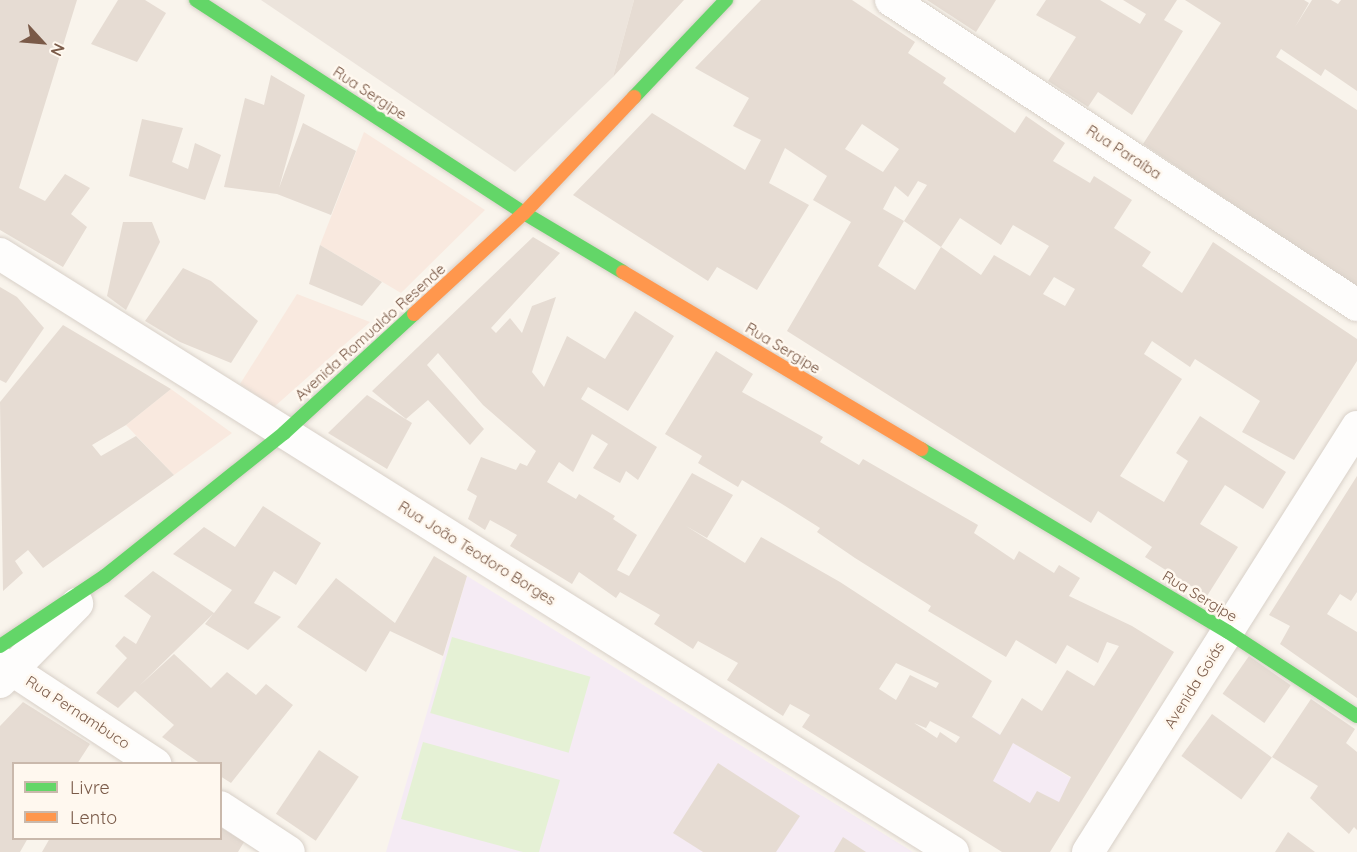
<!DOCTYPE html>
<html>
<head>
<meta charset="utf-8">
<style>
  body { margin:0 }
  #map { position:relative; width:1357px; height:852px; overflow:hidden; background:#f9f4ec; font-family:Quicksand,sans-serif }
  div>[style] { position:absolute }
  [style*='--x'] { left:calc(var(--x)*1px); top:calc(var(--y)*1px); width:calc(var(--w)*1px); rotate:calc(var(--a)*1deg) }
  .commercial>* { inset:0; background:#f9e9df }
  .industrial>* { inset:0; background:#ece4dc }
  .education>* { inset:0; background:#f5ebf4 }
  .green>* { inset:0; background:#e5f1d5; transform-origin:0 0 }
  .building>* { inset:0; background:#e6dcd3; transform-origin:0 0 }
  .roads { filter:drop-shadow(0 0 2px #d8d0c8) drop-shadow(0 0 2px #d8d0c8) }
  .street>* { height:32px; margin:-16px; padding:0 16px; transform-origin:16px; border-radius:16px; background:#fefdfc }
  .fast>* { height:14px; margin:-7px; padding:0 7px; transform-origin:7px; border-radius:7px; background:#63d668 }
  .slow>* { height:14px; margin:-7px; padding:0 7px; transform-origin:7px; border-radius:7px; background:#ff974d }
  span { translate:-50% -50%; white-space:nowrap; text-align:center; line-height:1.15; -webkit-text-stroke:5px #fff8ef; paint-order:stroke }
  .street-label { font-size:15px; color:#7a5a48 }
  .legend { position:absolute; left:12px; top:762px; width:210px; height:78px; box-sizing:border-box; background:#fff8ef; border:2px solid #cab9ac; margin:0; padding:8px 10px; list-style:none; font-size:18px; color:#7a5a48 }
  .legend li { display:flex; align-items:center; gap:12px; height:30px }
  .legend b { width:30px; border:2px solid #cab9ac }
  .north { position:absolute; left:12px; top:12px; width:60px; height:60px; -webkit-text-stroke:4px #fff8ef; paint-order:stroke; rotate:116deg; font-size:16px; font-weight:700; line-height:24px; text-align:center; color:#7a5a48 }
  .north::after { content:''; display:block; margin:auto; width:21px; height:27px; background:#7a5a48; clip-path:polygon(50% 0,100% 100%,50% 72%,0 100%) }
</style>
</head>
<body>
<div id="map">
  <div class="commercial">
    <i style="clip-path:polygon(364px 132px,485px 210px,401px 293px,320px 245px)"></i>
    <i style="clip-path:polygon(297px 294px,370px 322px,274px 407px,240px 384px)"></i>
    <i style="clip-path:polygon(171px 389px,232px 433px,174px 475px,126px 425px)"></i>
  </div>
  <div class="industrial">
    <i style="clip-path:polygon(261px 0,634px 0,613px 77px,515px 172px)"></i>
  </div>
  <div class="education">
    <i style="clip-path:polygon(467px 576px,913px 852px,386px 852px)"></i>
    <i style="clip-path:polygon(972px 717px,1071px 778px,1050px 852px,922px 801px)"></i>
  </div>
  <div class="green">
    <i style="left:452px;top:637px;width:144px;height:79px;rotate:16deg"></i>
    <i style="clip-path:polygon(423px 742px,560px 780px,539px 852px,523px 852px,401px 819px)"></i>
  </div>
  <div class="building">
    <i style="clip-path:polygon(0 0,77px 0,19px 188px,45px 201px,65px 174px,90px 188px,71px 214px,87px 227px,63px 267px,0 230px)"></i>
    <i style="clip-path:polygon(118px 0,145px 0,166px 13px,137px 62px,91px 44px)"></i>
    <i style="clip-path:polygon(634px 0,684px 0,613px 77px)"></i>
    <i style="clip-path:polygon(evenodd,761px 0,852px 0,915px 42px,908px 53px,946px 78px,943px 83px,1015px 133px,1026px 116px,1065px 143px,1053px 161px,1090px 183px,1094px 176px,1132px 200px,1114px 228px,1151px 252px,1142px 266px,1182px 293px,1213px 242px,1357px 339px,1357px 361px,1294px 460px,1242px 432px,1260px 401px,1195px 359px,1190px 367px,1152px 341px,1144px 354px,1182px 379px,1120px 476px,1164px 502px,1188px 461px,1176px 453px,1200px 416px,1286px 472px,1263px 509px,1225px 485px,1200px 524px,1238px 547px,1207px 596px,1145px 557px,1152px 547px,1098px 511px,1091px 523px,787px 331px,851px 222px,813px 200px,827px 176px,785px 148px,769px 183px,809px 205px,757px 290px,717px 267px,708px 281px,573px 195px,652px 113px,745px 170px,761px 140px,733px 126px,749px 98px,695px 68px,761px 0,862px 124px,899px 149px,883px 172px,845px 149px,862px 124px,761px 0,918px 181px,927px 185px,904px 221px,941px 247px,960px 218px,1001px 245px,1013px 225px,1049px 246px,1030px 276px,994px 255px,981px 275px,941px 247px,915px 290px,878px 266px,904px 221px,883px 209px,895px 186px,908px 197px,918px 181px,761px 0,1054px 277px,1075px 289px,1065px 306px,1043px 294px,1054px 277px)"></i>
    <i style="clip-path:polygon(927px 0,996px 0,976px 32px)"></i>
    <i style="clip-path:polygon(1046px 0,1100px 0,1140px 24px,1146px 14px,1123px 0,1177px 0,1164px 20px,1183px 31px,1132px 115px,1098px 92px,1088px 107px,1048px 81px,1076px 37px,1036px 15px)"></i>
    <i style="clip-path:polygon(1185px 0,1304px 0,1309px 3px,1295px 27px,1312px 0,1331px 0,1338px 4px,1341px 0,1357px 0,1357px 91px,1325px 69px,1321px 76px,1281px 49px,1276px 57px,1357px 110px,1357px 287px,1143px 144px,1221px 23px)"></i>
    <i style="clip-path:polygon(271px 75px,305px 95px,279px 188px,303px 123px,356px 151px,331px 215px,277px 194px,224px 187px,245px 98px,264px 105px)"></i>
    <i style="clip-path:polygon(142px 119px,183px 128px,172px 162px,188px 169px,195px 143px,221px 155px,205px 200px,129px 176px)"></i>
    <i style="clip-path:polygon(123px 222px,152px 222px,160px 242px,126px 310px,107px 296px)"></i>
    <i style="clip-path:polygon(evenodd,533px 237px,560px 253px,491px 328px,496px 333px,510px 318px,522px 333px,532px 306px,556px 297px,532px 372px,544px 387px,567px 336px,605px 359px,635px 311px,674px 336px,628px 411px,588px 387px,581px 399px,657px 447px,638px 480px,626px 471px,620px 483px,593px 468px,608px 444px,592px 434px,573px 472px,559px 462px,547px 482px,576px 499px,579px 494px,615px 516px,613px 519px,637px 535px,617px 570px,629px 576px,692px 473px,733px 495px,707px 538px,686px 526px,745px 563px,761px 537px,840px 582px,992px 681px,968px 724px,972px 717px,1000px 735px,1022px 698px,1042px 711px,1067px 670px,1094px 686px,1119px 646px,1107px 642px,1098px 663px,1067px 645px,1056px 664px,1016px 640px,1006px 657px,928px 611px,931px 606px,855px 558px,817px 532px,820px 528px,782px 504px,742px 480px,738px 487px,698px 463px,702px 456px,665px 434px,716px 351px,753px 374px,742px 392px,823px 437px,820px 442px,859px 465px,863px 459px,978px 525px,974px 533px,1014px 560px,1019px 551px,1054px 573px,1059px 565px,1080px 578px,1069px 596px,1132px 626px,1174px 652px,1050px 852px,1002px 852px,802px 727px,810px 715px,790px 704px,783px 716px,727px 680px,738px 663px,698px 641px,693px 649px,654px 624px,660px 615px,620px 592px,616px 598px,579px 572px,572px 584px,510px 546px,517px 535px,490px 520px,485px 530px,468px 519px,477px 496px,467px 490px,481px 457px,516px 470px,520px 463px,527px 466px,536px 451px,483px 405px,438px 353px,427px 365px,484px 429px,470px 445px,428px 400px,406px 419px,372px 391px,533px 237px,896px 663px,939px 683px,936px 688px,910px 675px,896px 700px,879px 689px,896px 663px,533px 237px,930px 721px,960px 737px,956px 743px,940px 732px,937px 738px,914px 723px,926px 728px,930px 721px,533px 237px,1013px 743px,1071px 777px,1059px 802px,1037px 791px,1030px 803px,993px 781px,1013px 743px)"></i>
    <i style="clip-path:polygon(320px 245px,382px 282px,362px 306px,309px 284px)"></i>
    <i style="clip-path:polygon(183px 268px,211px 281px,258px 321px,231px 363px,180px 342px,145px 321px)"></i>
    <i style="clip-path:polygon(0 287px,17px 297px,44px 328px,6px 383px,0 380px)"></i>
    <i style="clip-path:polygon(63px 325px,171px 389px,126px 425px,92px 445px,101px 456px,136px 436px,174px 475px,43px 568px,28px 550px,15px 561px,23px 573px,3px 591px,0 402px)"></i>
    <i style="clip-path:polygon(367px 395px,412px 423px,387px 469px,328px 433px)"></i>
    <i style="clip-path:polygon(1357px 476px,1357px 592px,1351px 601px,1340px 594px,1327px 614px,1357px 632px,1357px 698px,1280px 644px,1290px 626px,1269px 615px)"></i>
    <i style="clip-path:polygon(263px 506px,321px 543px,296px 585px,274px 571px,254px 603px,281px 617px,248px 650px,205px 624px,213px 614px,139px 686px,174px 654px,211px 688px,227px 672px,256px 695px,266px 684px,293px 705px,231px 783px,220px 776px,220px 764px,201px 764px,162px 737px,174px 725px,135px 691px,118px 708px,96px 693px,127px 658px,115px 646px,124px 636px,136px 644px,151px 616px,124px 596px,153px 571px,214px 613px,232px 590px,173px 554px,204px 527px,235px 547px)"></i>
    <i style="clip-path:polygon(434px 556px,467px 576px,443px 656px,390px 631px,366px 672px,297px 627px,336px 578px,395px 623px)"></i>
    <i style="left:1249px;top:656px;width:51px;height:46px;rotate:35deg"></i>
    <i style="clip-path:polygon(1311px 699px,1355px 729px,1346px 743px,1357px 752px,1357px 830px,1354px 827px,1349px 834px,1310px 798px,1318px 786px,1272px 757px)"></i>
    <i style="clip-path:polygon(23px 702px,90px 744px,77px 764px,14px 764px,14px 838px,28px 838px,20px 852px,0 852px,0 726px)"></i>
    <i style="left:1212px;top:714px;width:74px;height:52px;rotate:36deg"></i>
    <i style="left:319px;top:750px;width:48px;height:77px;rotate:34deg"></i>
    <i style="clip-path:polygon(718px 763px,800px 816px,776px 852px,703px 852px,673px 833px)"></i>
    <i style="clip-path:polygon(220px 827px,244px 842px,238px 852px,42px 852px,50px 838px,220px 838px)"></i>
    <i style="clip-path:polygon(1288px 832px,1315px 852px,1275px 852px)"></i>
    <i style="clip-path:polygon(843px 837px,866px 852px,834px 852px)"></i>
  </div>
  <div class="roads">
    <div class="street">
      <i style="--x:891;--y:0;--w:557;--a:33.21"></i>
      <i style="--x:0;--y:254;--w:1125;--a:32.11"></i>
      <i style="--x:0;--y:662;--w:186;--a:33.3"></i>
      <i style="--x:0;--y:682;--w:110;--a:-45.4"></i>
      <i style="--x:220;--y:807;--w:82;--a:33.1"></i>
      <i style="--x:1088;--y:852;--w:503;--a:-57.67"></i>
    </div>
    <div class="fast">
      <i style="--x:196;--y:0;--w:391;--a:33"></i>
      <i style="--x:524;--y:213;--w:115;--a:30.8"></i>
      <i style="--x:634;--y:97;--w:134;--a:-46.5"></i>
      <i style="--x:921;--y:449;--w:357;--a:30.8"></i>
      <i style="--x:1228;--y:632;--w:154;--a:33.1"></i>
      <i style="--x:0;--y:646;--w:126;--a:-33.7"></i>
      <i style="--x:105;--y:576;--w:229;--a:-38.6"></i>
      <i style="--x:284;--y:433;--w:176;--a:-42.5"></i>
    </div>
    <div class="slow">
      <i style="--x:623;--y:272;--w:347;--a:30.7"></i>
      <i style="--x:414;--y:314;--w:149;--a:-42.6"></i>
      <i style="--x:524;--y:213;--w:160;--a:-46.5"></i>
    </div>
  </div>
  <div class="street-label">
    <span style="left:370px;top:93px;rotate:33deg">Rua Sergipe</span>
    <span style="left:1124px;top:152px;rotate:33deg">Rua Paraíba</span>
    <span style="left:370px;top:332px;rotate:-42deg">Avenida Romualdo Resende</span>
    <span style="left:783px;top:348px;rotate:31deg">Rua Sergipe</span>
    <span style="left:477px;top:553px;rotate:32deg">Rua João Teodoro Borges</span>
    <span style="left:1200px;top:596px;rotate:31deg">Rua Sergipe</span>
    <span style="left:1194px;top:685px;rotate:-58deg">Avenida Goiás</span>
    <span style="left:78px;top:712px;rotate:33deg">Rua Pernambuco</span>
  </div>
  <ul class="legend">
  <li><b style="height:8px;background:#63d668"></b>Livre</li>
  <li><b style="height:8px;background:#ff974d"></b>Lento</li>
  </ul>
  <div class="north">N</div>
</div>
</body>
</html>
